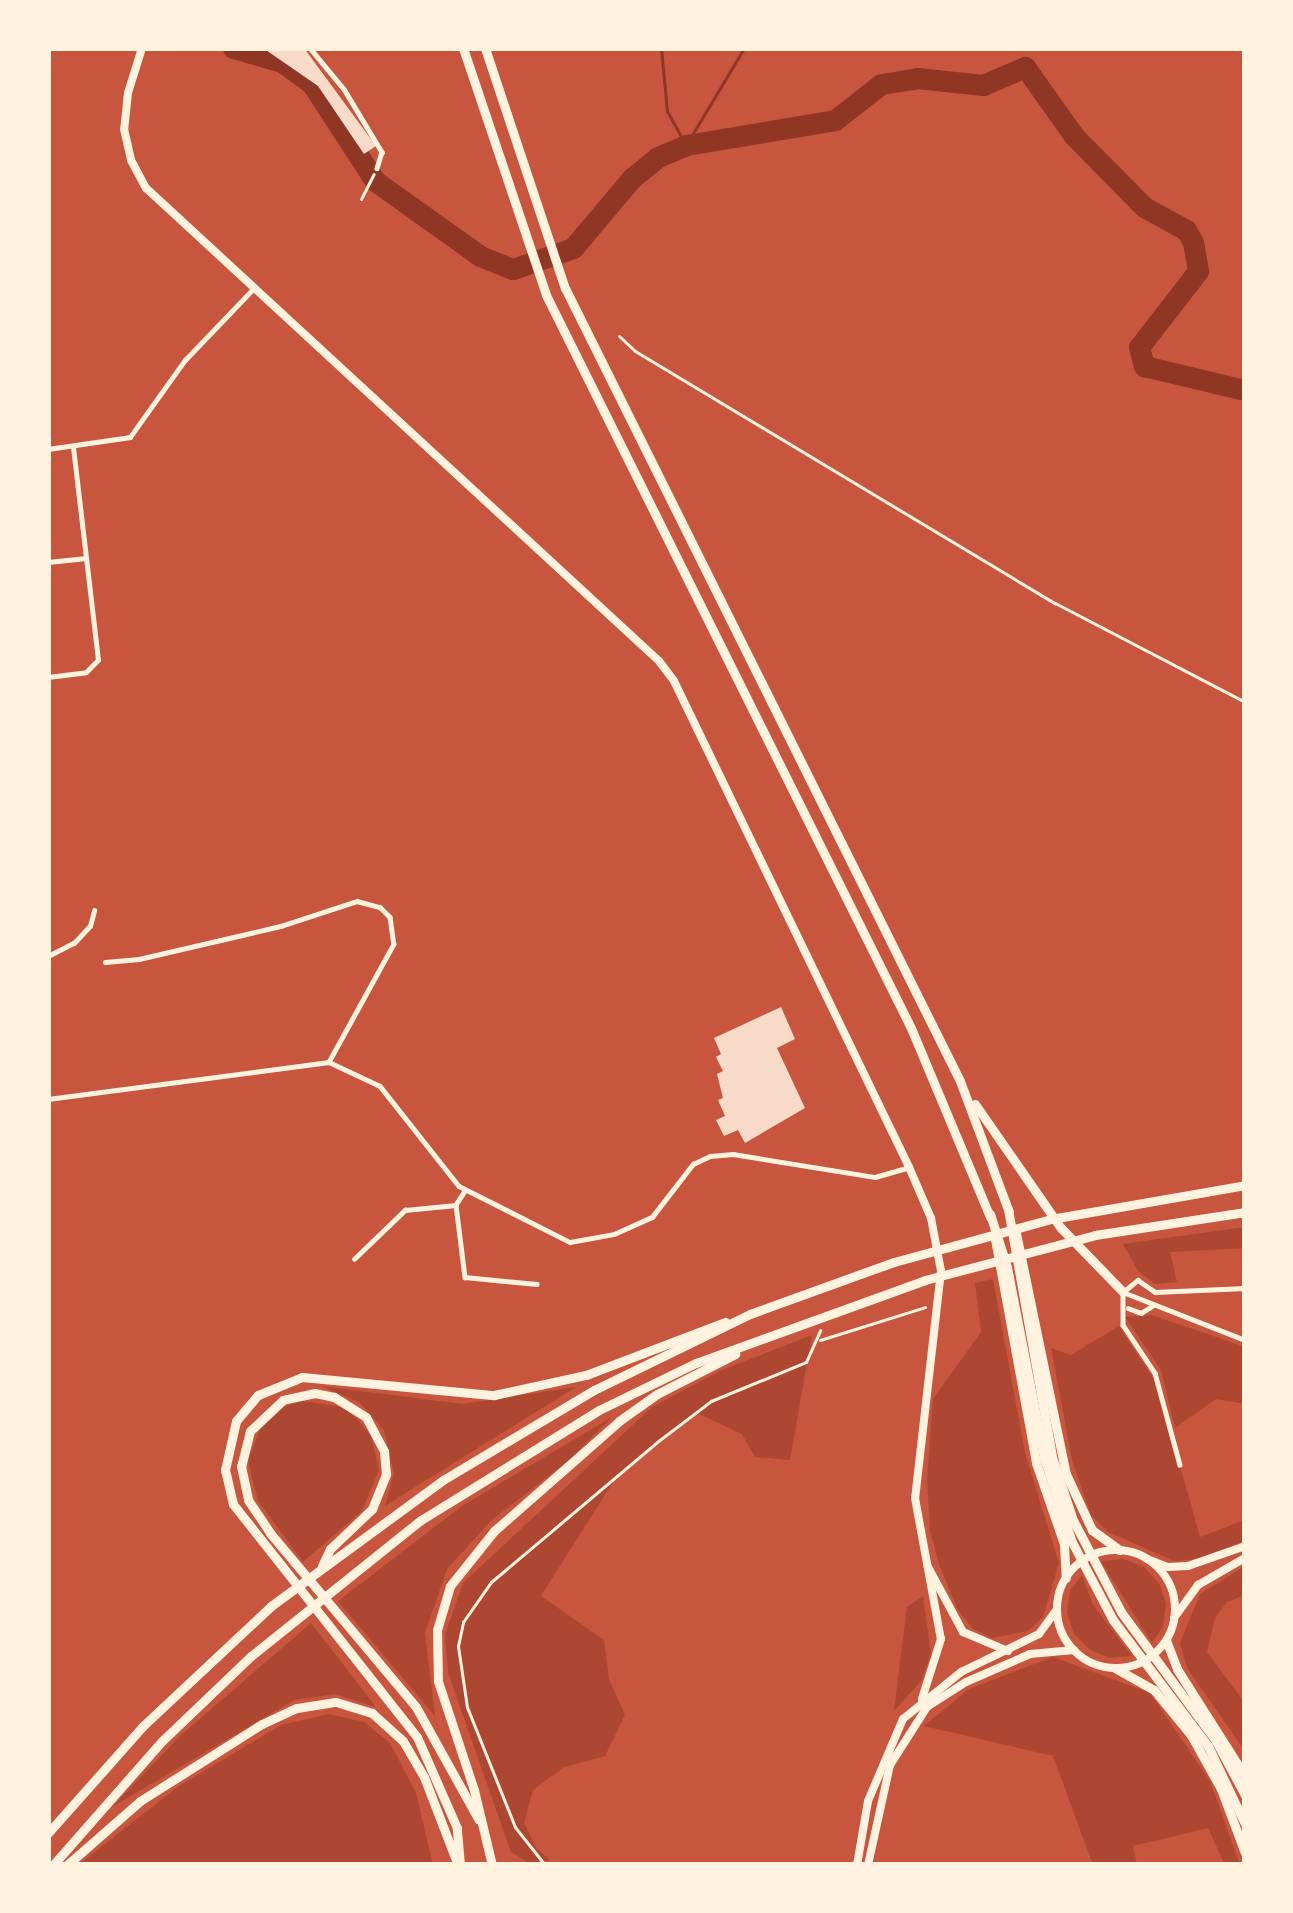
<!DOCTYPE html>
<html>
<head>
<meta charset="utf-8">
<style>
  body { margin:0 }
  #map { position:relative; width:1293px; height:1913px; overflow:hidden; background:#c8553d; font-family:Inter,sans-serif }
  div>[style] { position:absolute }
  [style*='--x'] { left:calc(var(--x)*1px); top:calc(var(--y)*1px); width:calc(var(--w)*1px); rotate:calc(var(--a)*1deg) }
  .green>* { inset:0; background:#ae4732 }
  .stream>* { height:3px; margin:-1.5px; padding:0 1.5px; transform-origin:1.5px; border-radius:1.5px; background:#8f3625 }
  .river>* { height:21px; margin:-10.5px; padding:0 10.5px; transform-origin:10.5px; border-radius:10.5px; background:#8f3625 }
  .building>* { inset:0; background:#f7dbc8 }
  .path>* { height:3px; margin:-1.5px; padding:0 1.5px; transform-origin:1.5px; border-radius:1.5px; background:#fff3e0 }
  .minor>* { height:4.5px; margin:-2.25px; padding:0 2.25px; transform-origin:2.25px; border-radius:2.25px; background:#fff3e0 }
  .secondary>* { height:8px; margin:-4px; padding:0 4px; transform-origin:4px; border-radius:4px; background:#fff3e0 }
  .primary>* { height:8px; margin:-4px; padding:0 4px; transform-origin:4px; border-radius:4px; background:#fff3e0 }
  .primary>.ring { margin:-4px; padding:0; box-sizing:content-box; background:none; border:8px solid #fff3e0; border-radius:50% }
  .trunk>* { height:9px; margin:-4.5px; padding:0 4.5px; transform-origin:4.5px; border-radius:4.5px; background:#fff3e0 }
  .motorway>* { height:9px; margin:-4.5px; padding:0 4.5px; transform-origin:4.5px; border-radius:4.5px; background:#fff3e0 }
  span { translate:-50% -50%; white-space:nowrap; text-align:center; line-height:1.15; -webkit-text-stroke:9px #fff3e0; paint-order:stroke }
  .frame { position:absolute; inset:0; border:51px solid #fff3e0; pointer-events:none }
</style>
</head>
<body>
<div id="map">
  <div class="green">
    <i style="clip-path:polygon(1245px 1227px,1245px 1248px,1170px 1252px,1177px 1282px,1155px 1284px,1138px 1271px,1123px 1244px)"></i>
    <i style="clip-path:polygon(993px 1279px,1025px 1453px,1059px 1563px,1043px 1617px,1028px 1631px,992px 1638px,973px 1629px,958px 1610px,940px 1567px,930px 1531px,927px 1479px,933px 1399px,981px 1332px,975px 1283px)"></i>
    <i style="clip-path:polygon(1152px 1315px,1245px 1347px,1245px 1404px,1216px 1399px,1175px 1428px,1161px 1370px,1125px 1317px)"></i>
    <i style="clip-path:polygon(1119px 1326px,1157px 1384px,1200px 1537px,1245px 1520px,1245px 1541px,1198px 1559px,1174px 1561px,1108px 1532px,1091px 1515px,1072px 1460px,1051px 1348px,1071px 1355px)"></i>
    <i style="clip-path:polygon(812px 1335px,790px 1460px,755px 1457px,742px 1434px,695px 1412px,613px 1482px,541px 1596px,604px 1640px,609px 1679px,625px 1715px,605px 1756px,564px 1767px,533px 1790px,524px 1823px,536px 1848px,550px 1860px,532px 1865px,511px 1852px,448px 1673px,445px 1635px,463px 1583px,652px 1407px,722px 1370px)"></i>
    <i style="clip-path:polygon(321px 1386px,463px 1404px,576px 1387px,385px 1506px,394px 1473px,384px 1430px,359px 1402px)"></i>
    <i style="clip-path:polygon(302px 1401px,343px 1407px,357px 1419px,371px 1436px,379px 1470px,362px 1511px,303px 1562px,258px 1501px,248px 1460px,260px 1429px,284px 1407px)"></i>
    <i style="clip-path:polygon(612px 1417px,568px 1461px,493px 1519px,447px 1569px,425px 1633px,435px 1716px,338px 1601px,462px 1506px)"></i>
    <i style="clip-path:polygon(1123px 1559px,1144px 1567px,1159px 1583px,1166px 1604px,1163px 1626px,1152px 1643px,1101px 1561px)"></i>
    <i style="clip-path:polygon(1245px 1566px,1245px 1595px,1227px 1602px,1215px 1618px,1207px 1652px,1245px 1703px,1245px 1751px,1187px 1668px,1180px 1643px,1200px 1594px)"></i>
    <i style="clip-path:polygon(1082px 1575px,1093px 1605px,1132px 1656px,1110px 1658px,1090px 1650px,1074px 1634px,1067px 1613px,1070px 1591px)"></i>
    <i style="clip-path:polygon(923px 1596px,931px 1654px,921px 1681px,894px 1711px,907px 1607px)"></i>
    <i style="clip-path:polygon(311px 1623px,376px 1707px,335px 1694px,294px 1700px,112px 1807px,181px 1735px)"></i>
    <i style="clip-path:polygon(1053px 1657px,1150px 1693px,1210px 1781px,1240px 1865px,1225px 1865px,1208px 1828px,1133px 1846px,1137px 1865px,1093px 1865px,1053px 1756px,924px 1726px,969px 1689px)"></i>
    <i style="clip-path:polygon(329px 1714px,364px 1722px,390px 1743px,416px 1793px,433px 1865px,78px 1865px,179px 1786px,281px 1725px)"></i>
  </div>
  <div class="stream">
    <i style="--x:661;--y:48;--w:63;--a:84.6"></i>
    <i style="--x:667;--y:111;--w:37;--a:61"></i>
    <i style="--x:686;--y:145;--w:113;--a:-59.1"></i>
  </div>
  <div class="river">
    <i style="--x:233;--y:48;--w:51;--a:15.9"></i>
    <i style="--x:282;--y:62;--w:37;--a:36"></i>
    <i style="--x:312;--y:84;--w:116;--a:57"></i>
    <i style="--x:375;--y:181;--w:129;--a:35.5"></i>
    <i style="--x:480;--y:256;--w:35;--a:22"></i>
    <i style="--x:513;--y:269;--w:64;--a:-19.3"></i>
    <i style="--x:573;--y:248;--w:92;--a:-49.9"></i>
    <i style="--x:632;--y:178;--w:33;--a:-39"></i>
    <i style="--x:658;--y:157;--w:30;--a:-23"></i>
    <i style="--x:686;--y:145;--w:151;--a:-9.5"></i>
    <i style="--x:835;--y:120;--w:58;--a:-38"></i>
    <i style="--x:881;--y:84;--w:36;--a:-9"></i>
    <i style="--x:917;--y:78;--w:66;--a:6.1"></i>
    <i style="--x:983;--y:85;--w:46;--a:-23.2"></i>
    <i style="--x:1025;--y:67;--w:85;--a:54.6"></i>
    <i style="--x:1074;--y:136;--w:100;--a:45.4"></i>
    <i style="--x:1144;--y:207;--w:48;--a:28.7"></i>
    <i style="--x:1186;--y:230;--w:14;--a:60"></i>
    <i style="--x:1193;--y:242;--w:29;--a:80"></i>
    <i style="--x:1198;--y:271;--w:96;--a:127.8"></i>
    <i style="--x:1139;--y:347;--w:20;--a:75"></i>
    <i style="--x:1144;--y:366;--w:104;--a:13.4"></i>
  </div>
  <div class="building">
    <i style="clip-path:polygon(263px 48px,304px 48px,376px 146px,364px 154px,318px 86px)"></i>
    <i style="clip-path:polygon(781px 1007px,795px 1039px,777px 1048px,805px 1108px,745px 1143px,738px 1130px,724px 1136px,716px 1120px,725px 1116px,718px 1100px,723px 1098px,717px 1074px,723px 1071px,716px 1057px,721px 1054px,714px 1038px)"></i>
  </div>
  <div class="path">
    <i style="--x:361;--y:199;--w:28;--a:-63"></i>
    <i style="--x:619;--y:336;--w:22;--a:43"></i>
    <i style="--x:635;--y:351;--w:490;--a:31"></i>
    <i style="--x:1055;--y:603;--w:214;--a:27.5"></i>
    <i style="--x:820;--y:1340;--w:110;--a:-17.4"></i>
    <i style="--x:545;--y:1865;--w:48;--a:-128.3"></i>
    <i style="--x:515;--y:1827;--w:129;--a:-111.8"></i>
    <i style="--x:467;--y:1707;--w:62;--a:-98.4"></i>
    <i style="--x:458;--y:1646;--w:25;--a:-78"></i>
    <i style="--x:463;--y:1622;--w:49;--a:-55"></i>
    <i style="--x:491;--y:1582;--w:217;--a:-40.1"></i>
    <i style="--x:657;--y:1442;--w:68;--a:-37.2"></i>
    <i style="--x:711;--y:1401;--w:103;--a:-22.3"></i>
    <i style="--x:806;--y:1362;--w:35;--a:-66"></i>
  </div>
  <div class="minor">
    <i style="--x:310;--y:48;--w:53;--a:50.3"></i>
    <i style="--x:344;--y:89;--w:74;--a:58.9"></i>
    <i style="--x:382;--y:152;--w:17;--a:107"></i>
    <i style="--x:48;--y:449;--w:83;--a:-8.3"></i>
    <i style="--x:130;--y:437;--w:95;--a:-54.5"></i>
    <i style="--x:185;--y:360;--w:98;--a:-46.2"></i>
    <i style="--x:48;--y:562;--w:36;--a:-6"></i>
    <i style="--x:48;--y:677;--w:38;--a:-7"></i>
    <i style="--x:86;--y:672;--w:17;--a:-45"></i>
    <i style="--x:98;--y:660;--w:215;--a:-96.7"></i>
    <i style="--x:48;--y:956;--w:29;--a:-27"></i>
    <i style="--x:74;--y:943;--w:23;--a:-47"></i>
    <i style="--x:90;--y:926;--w:16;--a:-75"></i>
    <i style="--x:105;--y:962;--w:34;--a:-5"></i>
    <i style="--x:139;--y:959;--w:146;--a:-13.1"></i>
    <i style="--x:281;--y:926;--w:80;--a:-18.2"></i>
    <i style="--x:357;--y:901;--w:24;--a:15"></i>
    <i style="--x:380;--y:907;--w:14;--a:45"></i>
    <i style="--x:390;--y:917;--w:27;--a:82"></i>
    <i style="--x:394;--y:944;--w:135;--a:118.8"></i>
    <i style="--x:48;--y:1099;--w:283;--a:-7.5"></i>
    <i style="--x:329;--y:1062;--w:56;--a:25.2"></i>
    <i style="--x:380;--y:1086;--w:127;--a:51.7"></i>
    <i style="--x:459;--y:1186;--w:124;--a:26.8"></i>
    <i style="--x:570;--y:1242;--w:45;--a:-10.3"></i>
    <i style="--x:614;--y:1234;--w:42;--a:-24.1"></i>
    <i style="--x:652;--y:1217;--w:67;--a:-52.3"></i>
    <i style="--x:693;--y:1164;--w:19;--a:-25"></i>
    <i style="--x:710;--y:1156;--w:23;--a:-5"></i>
    <i style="--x:733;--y:1154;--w:144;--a:9.2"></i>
    <i style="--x:875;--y:1177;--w:33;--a:-16"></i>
    <i style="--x:465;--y:1191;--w:17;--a:123"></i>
    <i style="--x:456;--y:1205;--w:73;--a:82.9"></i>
    <i style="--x:465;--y:1277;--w:72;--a:5.6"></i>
    <i style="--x:354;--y:1259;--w:71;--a:-43.9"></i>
    <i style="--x:405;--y:1210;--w:51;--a:-5.6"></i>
    <i style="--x:1123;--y:1292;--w:33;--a:90"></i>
    <i style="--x:1123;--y:1325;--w:58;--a:56.3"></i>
    <i style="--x:1155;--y:1373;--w:95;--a:74.8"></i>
    <i style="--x:1123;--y:1292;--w:131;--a:21.5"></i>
    <i style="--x:1123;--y:1292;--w:19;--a:-39"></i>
    <i style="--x:1138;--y:1280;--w:21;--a:35"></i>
    <i style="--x:1155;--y:1292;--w:90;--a:-2.5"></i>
    <i style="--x:1128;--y:1308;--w:14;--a:21"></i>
    <i style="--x:1141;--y:1313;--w:15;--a:-32"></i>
  </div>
  <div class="secondary">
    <i style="--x:142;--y:48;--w:47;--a:107.3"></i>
    <i style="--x:128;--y:93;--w:36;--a:96"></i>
    <i style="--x:124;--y:129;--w:32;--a:77"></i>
    <i style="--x:131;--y:160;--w:32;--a:62"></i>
    <i style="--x:146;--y:188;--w:698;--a:42.68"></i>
    <i style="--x:659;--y:661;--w:25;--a:53"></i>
    <i style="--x:674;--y:681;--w:540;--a:64.19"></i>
    <i style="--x:909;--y:1167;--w:56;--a:66.7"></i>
    <i style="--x:931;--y:1218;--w:54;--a:79.3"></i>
    <i style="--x:941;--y:1271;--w:228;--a:96.5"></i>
    <i style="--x:915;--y:1498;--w:143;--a:79.6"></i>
    <i style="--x:941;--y:1639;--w:63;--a:107.6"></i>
    <i style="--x:1147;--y:1559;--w:22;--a:21"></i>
    <i style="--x:1168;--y:1567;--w:20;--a:-3"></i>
    <i style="--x:1188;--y:1566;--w:60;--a:-19.3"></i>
    <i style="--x:928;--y:1567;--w:74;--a:61.7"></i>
    <i style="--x:963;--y:1632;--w:49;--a:22.9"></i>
    <i style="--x:1174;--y:1618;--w:41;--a:-54"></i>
    <i style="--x:1198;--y:1585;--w:54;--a:-29.9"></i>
  </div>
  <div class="primary">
    <i class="ring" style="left:1057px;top:1550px;width:110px;height:110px"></i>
    <i style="--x:857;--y:1865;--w:65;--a:-80.2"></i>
    <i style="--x:868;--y:1801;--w:89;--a:-66.9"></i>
    <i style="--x:903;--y:1719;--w:75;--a:-39"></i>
    <i style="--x:961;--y:1672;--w:87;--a:-26"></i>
    <i style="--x:1039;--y:1634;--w:29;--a:-54"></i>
    <i style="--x:868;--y:1865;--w:102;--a:-77.6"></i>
    <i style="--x:890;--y:1765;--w:69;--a:-57.5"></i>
    <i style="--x:927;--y:1707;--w:46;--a:-32.7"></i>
    <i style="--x:966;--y:1682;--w:70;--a:-23.6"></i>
    <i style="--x:1030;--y:1654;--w:44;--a:-5.2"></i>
  </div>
  <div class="trunk">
    <i style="--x:463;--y:48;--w:261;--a:71.4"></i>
    <i style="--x:546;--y:295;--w:819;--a:63.53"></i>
    <i style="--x:911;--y:1028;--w:205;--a:67.3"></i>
    <i style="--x:485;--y:48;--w:253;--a:71.6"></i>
    <i style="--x:565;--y:288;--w:886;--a:63.52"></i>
    <i style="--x:960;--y:1081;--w:140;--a:69.5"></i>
    <i style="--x:975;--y:1104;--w:151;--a:55.3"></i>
    <i style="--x:1061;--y:1228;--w:89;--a:45.9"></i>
    <i style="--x:1016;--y:1233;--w:246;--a:78.3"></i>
    <i style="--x:1066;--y:1474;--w:62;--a:65.1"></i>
    <i style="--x:1092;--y:1530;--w:34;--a:36"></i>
    <i style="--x:995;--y:1239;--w:228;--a:79.6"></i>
    <i style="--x:1036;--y:1463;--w:86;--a:70.9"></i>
    <i style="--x:1064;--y:1544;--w:34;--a:87"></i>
  </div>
  <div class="motorway">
    <i style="--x:1008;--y:1209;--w:252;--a:79.9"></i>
    <i style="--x:1052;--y:1457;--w:66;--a:71.6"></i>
    <i style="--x:1073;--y:1520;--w:104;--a:62.4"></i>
    <i style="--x:1121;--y:1612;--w:160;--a:53.6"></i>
    <i style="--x:1216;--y:1741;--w:61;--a:61.8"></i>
    <i style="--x:990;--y:1214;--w:56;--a:72.2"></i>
    <i style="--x:1007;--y:1267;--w:195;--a:79"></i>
    <i style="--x:1044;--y:1458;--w:89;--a:71.6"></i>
    <i style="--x:1072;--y:1542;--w:88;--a:62.3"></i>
    <i style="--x:1113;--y:1620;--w:158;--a:53"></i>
    <i style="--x:1208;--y:1746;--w:86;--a:64.6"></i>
    <i style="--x:322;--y:1566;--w:19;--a:-65"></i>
    <i style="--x:330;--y:1549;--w:58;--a:-43.6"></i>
    <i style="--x:372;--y:1509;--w:38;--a:-68"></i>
    <i style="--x:386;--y:1474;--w:23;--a:-95"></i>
    <i style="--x:384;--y:1451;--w:38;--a:-118"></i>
    <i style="--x:366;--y:1417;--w:38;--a:-148"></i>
    <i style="--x:334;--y:1397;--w:19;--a:-168"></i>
    <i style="--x:315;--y:1393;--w:33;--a:168"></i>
    <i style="--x:283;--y:1400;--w:45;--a:136.8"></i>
    <i style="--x:250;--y:1431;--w:36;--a:104"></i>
    <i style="--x:241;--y:1466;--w:35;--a:78"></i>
    <i style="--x:248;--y:1500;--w:40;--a:56"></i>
    <i style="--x:270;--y:1533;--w:227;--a:50"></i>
    <i style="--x:416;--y:1707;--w:129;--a:60.9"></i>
    <i style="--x:1166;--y:1640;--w:31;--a:69"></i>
    <i style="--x:1177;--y:1669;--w:127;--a:57.6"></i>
    <i style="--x:1115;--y:1668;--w:45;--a:29.4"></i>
    <i style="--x:1154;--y:1690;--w:58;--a:50.6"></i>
    <i style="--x:1191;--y:1735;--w:62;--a:60.9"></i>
    <i style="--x:1221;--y:1789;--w:68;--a:69.4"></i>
    <i style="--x:48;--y:1833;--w:144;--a:-48.4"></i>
    <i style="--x:144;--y:1725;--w:174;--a:-43.1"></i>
    <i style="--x:271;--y:1606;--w:213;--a:-36.2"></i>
    <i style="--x:443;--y:1480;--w:176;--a:-30.8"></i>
    <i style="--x:594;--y:1390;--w:174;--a:-26"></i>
    <i style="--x:750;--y:1314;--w:153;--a:-19.9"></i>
    <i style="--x:894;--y:1262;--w:163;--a:-15.3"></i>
    <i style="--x:1051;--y:1219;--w:197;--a:-9.9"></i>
    <i style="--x:53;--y:1865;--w:165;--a:-48.7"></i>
    <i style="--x:162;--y:1741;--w:123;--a:-43.7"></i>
    <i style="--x:251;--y:1656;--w:218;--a:-38.7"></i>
    <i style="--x:421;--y:1520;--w:209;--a:-31.7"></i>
    <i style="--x:599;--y:1410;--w:108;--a:-25.9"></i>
    <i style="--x:696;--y:1363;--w:244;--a:-19.9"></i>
    <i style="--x:925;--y:1280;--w:176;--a:-14.8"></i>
    <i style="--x:1095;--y:1235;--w:152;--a:-8.7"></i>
    <i style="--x:67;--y:1865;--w:97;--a:-41.2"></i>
    <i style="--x:140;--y:1801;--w:144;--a:-32.3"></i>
    <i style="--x:262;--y:1724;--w:38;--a:-25"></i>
    <i style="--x:297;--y:1708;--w:39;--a:-9"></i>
    <i style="--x:336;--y:1702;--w:38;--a:17"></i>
    <i style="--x:372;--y:1713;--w:42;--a:42.1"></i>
    <i style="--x:403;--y:1741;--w:42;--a:59.7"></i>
    <i style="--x:424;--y:1777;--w:89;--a:68.9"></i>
    <i style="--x:460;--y:1865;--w:37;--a:-95"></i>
    <i style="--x:457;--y:1828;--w:99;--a:-113.7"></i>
    <i style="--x:417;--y:1737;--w:297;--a:-128.3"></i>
    <i style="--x:233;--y:1504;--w:35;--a:-103"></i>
    <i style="--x:225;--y:1470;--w:50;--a:-77.3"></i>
    <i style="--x:236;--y:1421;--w:34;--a:-50"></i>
    <i style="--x:258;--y:1395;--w:48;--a:-22.2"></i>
    <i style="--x:302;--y:1377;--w:193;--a:5.4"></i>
    <i style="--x:494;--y:1395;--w:94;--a:-12.3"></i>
    <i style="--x:586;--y:1375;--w:149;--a:-20.9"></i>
    <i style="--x:492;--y:1865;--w:77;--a:-103.5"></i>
    <i style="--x:474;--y:1790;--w:115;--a:-108.3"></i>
    <i style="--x:438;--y:1681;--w:51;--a:-91.1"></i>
    <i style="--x:437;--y:1630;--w:46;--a:-73.5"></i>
    <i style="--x:450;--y:1586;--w:70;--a:-51.3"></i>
    <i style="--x:494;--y:1531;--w:167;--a:-41.3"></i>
    <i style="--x:619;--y:1421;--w:47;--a:-35.4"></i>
    <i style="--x:657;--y:1394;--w:88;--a:-27.1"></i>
  </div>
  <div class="frame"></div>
</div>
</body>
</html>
